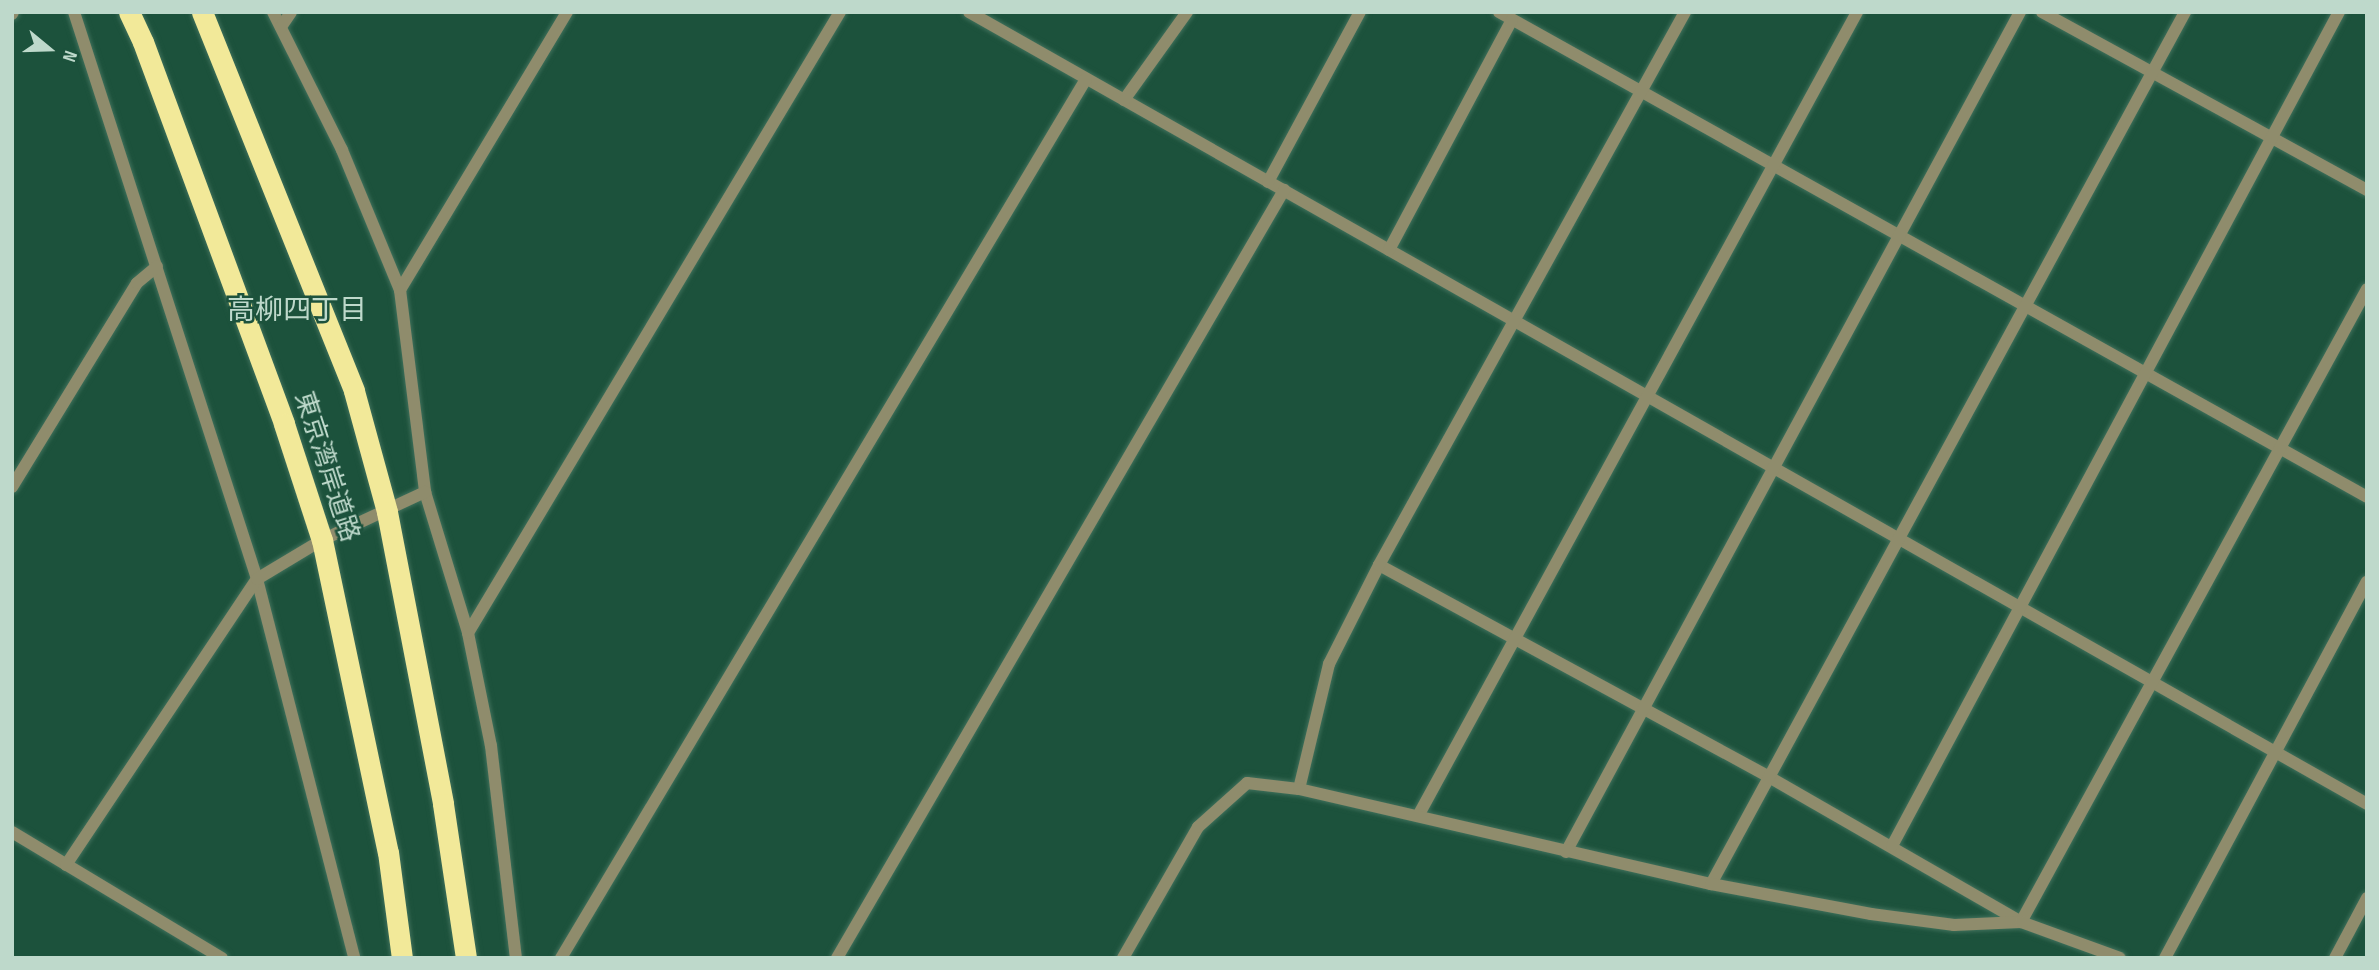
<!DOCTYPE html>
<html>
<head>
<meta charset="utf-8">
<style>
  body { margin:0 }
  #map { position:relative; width:2379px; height:970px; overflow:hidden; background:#1c523c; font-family:"Sofia Sans Condensed","Noto Sans JP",sans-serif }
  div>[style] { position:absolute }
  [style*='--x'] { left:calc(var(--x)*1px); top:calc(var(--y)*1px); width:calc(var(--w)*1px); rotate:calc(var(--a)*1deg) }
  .roads { filter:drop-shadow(0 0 2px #40705b) drop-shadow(0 0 2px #40705b) }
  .minor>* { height:12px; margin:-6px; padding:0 6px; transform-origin:6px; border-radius:6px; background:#8f8c6c }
  .highway>* { height:21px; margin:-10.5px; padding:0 10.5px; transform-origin:10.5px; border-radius:10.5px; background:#f2e999 }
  span { translate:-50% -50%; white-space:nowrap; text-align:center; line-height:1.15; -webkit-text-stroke:5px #1c523c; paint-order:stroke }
  .street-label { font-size:26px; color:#bed9cb }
  .neighbourhood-label { font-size:28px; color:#bed9cb }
  .frame { position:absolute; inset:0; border:14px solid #bed9cb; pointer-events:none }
  .north { position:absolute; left:14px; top:14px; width:70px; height:70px; -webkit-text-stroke:5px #1c523c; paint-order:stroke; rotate:109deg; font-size:19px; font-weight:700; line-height:28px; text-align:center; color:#bed9cb }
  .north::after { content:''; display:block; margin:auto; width:24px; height:32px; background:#bed9cb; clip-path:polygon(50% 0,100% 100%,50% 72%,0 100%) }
</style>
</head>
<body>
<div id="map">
  <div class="roads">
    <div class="minor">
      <i style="--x:74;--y:12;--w:596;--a:72.11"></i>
      <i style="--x:257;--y:579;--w:391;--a:75.6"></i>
      <i style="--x:273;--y:12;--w:154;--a:63.4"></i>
      <i style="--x:342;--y:150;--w:152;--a:67.5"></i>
      <i style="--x:400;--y:290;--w:204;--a:82.9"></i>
      <i style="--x:425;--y:492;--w:147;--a:73"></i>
      <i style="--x:468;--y:633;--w:115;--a:78.5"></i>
      <i style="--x:491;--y:746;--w:213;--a:83.3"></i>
      <i style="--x:969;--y:12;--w:1607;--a:29.53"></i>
      <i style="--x:1499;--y:12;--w:994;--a:29.19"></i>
      <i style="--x:2042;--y:12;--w:371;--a:28.7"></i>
      <i style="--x:12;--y:14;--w:2;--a:-63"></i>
      <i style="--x:281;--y:27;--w:18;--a:-56"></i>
      <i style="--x:1124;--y:100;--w:108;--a:-54.4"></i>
      <i style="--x:1268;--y:182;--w:193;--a:-61.6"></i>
      <i style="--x:1389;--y:250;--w:261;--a:-61.9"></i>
      <i style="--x:400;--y:290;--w:324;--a:-59"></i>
      <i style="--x:12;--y:487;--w:239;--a:-58.5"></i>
      <i style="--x:137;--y:283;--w:26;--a:-40"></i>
      <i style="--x:1379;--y:565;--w:444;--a:28.5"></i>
      <i style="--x:1769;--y:777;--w:291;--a:29.9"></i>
      <i style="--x:2021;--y:922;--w:721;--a:-61.34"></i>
      <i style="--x:468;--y:633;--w:724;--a:-59.08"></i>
      <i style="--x:1299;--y:789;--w:129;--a:-76.5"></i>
      <i style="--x:1329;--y:664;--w:111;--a:-63.2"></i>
      <i style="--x:1379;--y:565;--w:632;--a:-61.04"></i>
      <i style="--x:1418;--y:816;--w:916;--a:-61.36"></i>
      <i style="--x:12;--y:832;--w:245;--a:31"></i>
      <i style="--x:1892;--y:846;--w:946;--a:-61.81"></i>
      <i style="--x:1566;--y:852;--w:955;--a:-61.61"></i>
      <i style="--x:66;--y:865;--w:344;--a:-56.3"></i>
      <i style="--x:257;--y:579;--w:76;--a:-31"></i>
      <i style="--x:322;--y:540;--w:114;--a:-25"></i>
      <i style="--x:1711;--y:884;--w:993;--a:-61.47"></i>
      <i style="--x:561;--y:958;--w:1024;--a:-59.15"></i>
      <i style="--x:837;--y:958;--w:889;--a:-59.8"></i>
      <i style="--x:1123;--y:958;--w:151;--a:-60.2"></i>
      <i style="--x:1198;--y:827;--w:66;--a:-41.9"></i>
      <i style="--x:1247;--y:783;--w:52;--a:6.6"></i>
      <i style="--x:1299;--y:789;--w:423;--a:13"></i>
      <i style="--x:1711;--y:884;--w:163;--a:10.6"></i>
      <i style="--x:1871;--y:914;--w:84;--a:7.5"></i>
      <i style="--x:1954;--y:925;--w:67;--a:-2.6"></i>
      <i style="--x:2021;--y:922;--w:105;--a:20"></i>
      <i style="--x:2165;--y:958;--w:427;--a:-61.8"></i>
      <i style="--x:2335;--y:958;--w:68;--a:-61.9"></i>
    </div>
    <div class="highway">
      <i style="--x:129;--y:12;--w:33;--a:65"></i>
      <i style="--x:143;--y:42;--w:407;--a:69.7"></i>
      <i style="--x:284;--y:424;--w:122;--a:71.9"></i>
      <i style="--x:322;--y:540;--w:319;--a:78.1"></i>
      <i style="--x:388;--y:852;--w:107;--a:82.5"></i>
      <i style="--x:202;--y:12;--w:408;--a:68.1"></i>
      <i style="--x:354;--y:391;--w:125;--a:74.7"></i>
      <i style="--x:387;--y:512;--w:297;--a:79.1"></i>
      <i style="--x:443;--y:804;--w:156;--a:81.5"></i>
    </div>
  </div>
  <div class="street-label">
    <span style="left:326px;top:467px;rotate:72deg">東京湾岸道路</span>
  </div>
  <div class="neighbourhood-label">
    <span style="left:297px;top:311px">高柳四丁目</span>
  </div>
  <div class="frame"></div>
  <div class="north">N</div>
</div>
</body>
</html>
